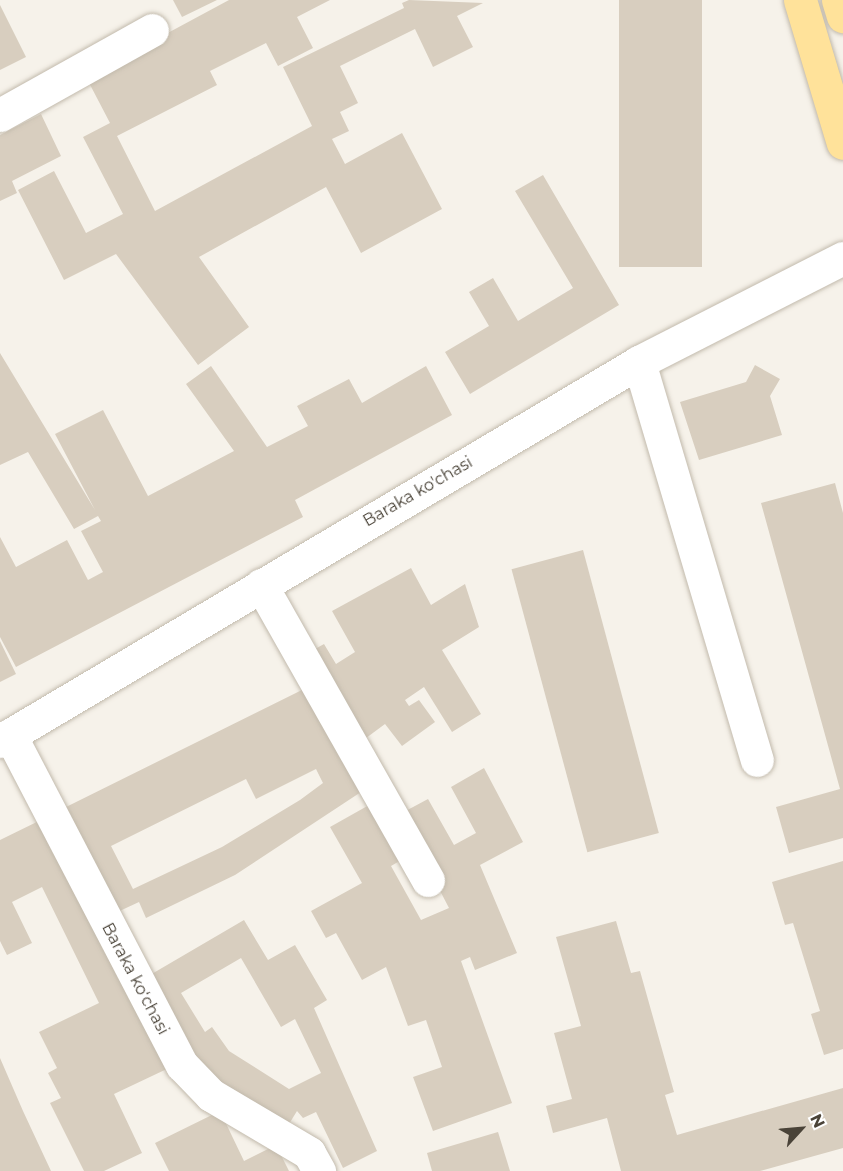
<!DOCTYPE html>
<html>
<head>
<meta charset="utf-8">
<style>
  body { margin:0 }
  #map { position:relative; width:843px; height:1171px; overflow:hidden; background:#f6f2ea; font-family:Montserrat,sans-serif }
  div>[style] { position:absolute }
  [style*='--x'] { left:calc(var(--x)*1px); top:calc(var(--y)*1px); width:calc(var(--w)*1px); rotate:calc(var(--a)*1deg) }
  .building>* { inset:0; background:#d8cebf; transform-origin:0 0 }
  .roads { filter:drop-shadow(0 0 2px #c2baac) drop-shadow(0 0 2px #c2baac) }
  .minor>* { height:33px; margin:-16.5px; padding:0 16.5px; transform-origin:16.5px; border-radius:16.5px; background:#fff }
  .major>* { height:33px; margin:-16.5px; padding:0 16.5px; transform-origin:16.5px; border-radius:16.5px; background:#ffe29a }
  span { translate:-50% -50%; white-space:nowrap; text-align:center; line-height:1.15; -webkit-text-stroke:4.5px #fff; paint-order:stroke }
  .street-label { font-size:16px; color:#4a4338 }
  .north { position:absolute; left:771px; top:1099px; width:60px; height:60px; -webkit-text-stroke:4px #fff; paint-order:stroke; rotate:64deg; font-size:16px; font-weight:700; line-height:24px; text-align:center; color:#4a4338 }
  .north::after { content:''; display:block; margin:auto; width:21px; height:27px; background:#4a4338; clip-path:polygon(50% 0,100% 100%,50% 72%,0 100%) }
</style>
</head>
<body>
<div id="map">
  <div class="building">
    <i style="clip-path:polygon(173px 0,217px 0,182px 17px)"></i>
    <i style="clip-path:polygon(229px 0,330px 0,297px 17px,313px 48px,278px 66px,266px 43px,210px 71px,217px 85px,117px 136px,155px 211px,312px 126px,283px 67px,404px 8px,402px 3px,409px 0,483px 3px,457px 16px,473px 47px,433px 67px,415px 29px,340px 66px,358px 103px,340px 112px,349px 131px,332px 139px,345px 164px,402px 133px,442px 209px,361px 253px,326px 187px,199px 257px,249px 327px,198px 365px,116px 254px,64px 280px,18px 190px,54px 171px,86px 233px,123px 214px,83px 137px,110px 123px,86px 77px)"></i>
    <i style="left:619px;top:0;width:83px;height:267px"></i>
    <i style="clip-path:polygon(0 5px,26px 57px,0 70px)"></i>
    <i style="clip-path:polygon(41px 114px,61px 156px,12px 181px,17px 193px,0 201px,0 135px)"></i>
    <i style="clip-path:polygon(543px 175px,619px 305px,470px 394px,445px 352px,489px 326px,469px 292px,493px 278px,518px 321px,573px 288px,515px 191px)"></i>
    <i style="clip-path:polygon(0 353px,95px 510px,55px 434px,103px 410px,148px 496px,234px 451px,186px 384px,211px 366px,267px 447px,308px 426px,297px 406px,349px 379px,362px 403px,426px 366px,452px 415px,295px 500px,303px 517px,16px 667px,0 637px,0 537px,16px 567px,67px 540px,88px 580px,103px 572px,81px 531px,101px 521px,98px 516px,74px 529px,28px 452px,0 465px)"></i>
    <i style="clip-path:polygon(755px 365px,780px 379px,770px 396px,782px 435px,699px 460px,680px 402px,746px 382px)"></i>
    <i style="clip-path:polygon(835px 483px,843px 513px,843px 838px,789px 853px,776px 807px,840px 789px,761px 503px)"></i>
    <i style="left:583px;top:550px;width:293px;height:74px;rotate:75deg"></i>
    <i style="clip-path:polygon(411px 568px,431px 605px,465px 584px,479px 627px,442px 650px,481px 714px,452px 732px,424px 687px,405px 700px,409px 706px,419px 700px,435px 722px,402px 746px,385px 724px,358px 744px,308px 653px,324px 644px,336px 664px,355px 652px,332px 611px)"></i>
    <i style="clip-path:polygon(0 641px,16px 674px,0 682px)"></i>
    <i style="clip-path:polygon(evenodd,310px 686px,361px 792px,235px 875px,146px 918px,139px 902px,111px 915px,60px 810px,310px 686px,316px 769px,323px 783px,300px 800px,222px 847px,133px 889px,111px 846px,246px 779px,256px 799px,316px 769px)"></i>
    <i style="clip-path:polygon(484px 768px,523px 842px,480px 865px,517px 953px,475px 970px,470px 957px,461px 961px,512px 1103px,433px 1131px,413px 1077px,442px 1067px,426px 1020px,408px 1026px,386px 967px,362px 980px,336px 933px,326px 938px,311px 911px,362px 883px,330px 827px,378px 800px,410px 855px,391px 866px,421px 920px,449px 908px,400px 814px,428px 799px,454px 845px,476px 833px,451px 787px)"></i>
    <i style="clip-path:polygon(49px 816px,171px 1067px,114px 1094px,142px 1153px,104px 1171px,84px 1171px,50px 1103px,61px 1098px,48px 1073px,57px 1068px,39px 1032px,99px 1003px,42px 887px,12px 902px,32px 943px,7px 955px,0 941px,0 840px)"></i>
    <i style="clip-path:polygon(843px 861px,843px 1049px,824px 1055px,811px 1014px,820px 1011px,793px 923px,785px 925px,772px 882px)"></i>
    <i style="clip-path:polygon(evenodd,244px 920px,268px 960px,295px 945px,327px 1000px,314px 1008px,377px 1151px,343px 1168px,316px 1112px,303px 1118px,297px 1111px,289px 1124px,209px 1074px,138px 982px,244px 920px,241px 958px,281px 1027px,295px 1019px,321px 1073px,289px 1089px,229px 1051px,212px 1027px,205px 1032px,181px 993px,241px 958px)"></i>
    <i style="clip-path:polygon(616px 921px,631px 973px,640px 971px,674px 1092px,665px 1095px,677px 1135px,843px 1088px,843px 1148px,760px 1171px,621px 1171px,607px 1118px,553px 1133px,546px 1106px,572px 1099px,554px 1033px,581px 1026px,556px 937px)"></i>
    <i style="clip-path:polygon(0 1058px,23px 1111px,51px 1171px,0 1171px)"></i>
    <i style="clip-path:polygon(220px 1111px,244px 1161px,276px 1145px,289px 1171px,169px 1171px,155px 1143px)"></i>
    <i style="clip-path:polygon(498px 1132px,510px 1171px,432px 1171px,427px 1153px)"></i>
  </div>
  <div class="roads">
    <div class="minor">
      <i style="--x:0;--y:115;--w:174;--a:-29.2"></i>
      <i style="--x:639;--y:362;--w:415;--a:73.5"></i>
      <i style="--x:261;--y:585;--w:339;--a:60.5"></i>
      <i style="--x:10;--y:735;--w:372;--a:62.5"></i>
      <i style="--x:182;--y:1065;--w:42;--a:46"></i>
      <i style="--x:211;--y:1095;--w:114;--a:30.6"></i>
      <i style="--x:309;--y:1153;--w:21;--a:61"></i>
      <i style="--x:0;--y:741;--w:743;--a:-30.67"></i>
      <i style="--x:639;--y:362;--w:229;--a:-27"></i>
    </div>
    <div class="major">
      <i style="--x:800;--y:0;--w:149;--a:73.3"></i>
      <i style="--x:838;--y:0;--w:17;--a:73"></i>
    </div>
  </div>
  <div class="street-label">
    <span style="left:418px;top:492px;rotate:-30deg">Baraka ko'chasi</span>
    <span style="left:135px;top:979px;rotate:62deg">Baraka koʻchasi</span>
  </div>
  <div class="north">N</div>
</div>
</body>
</html>
